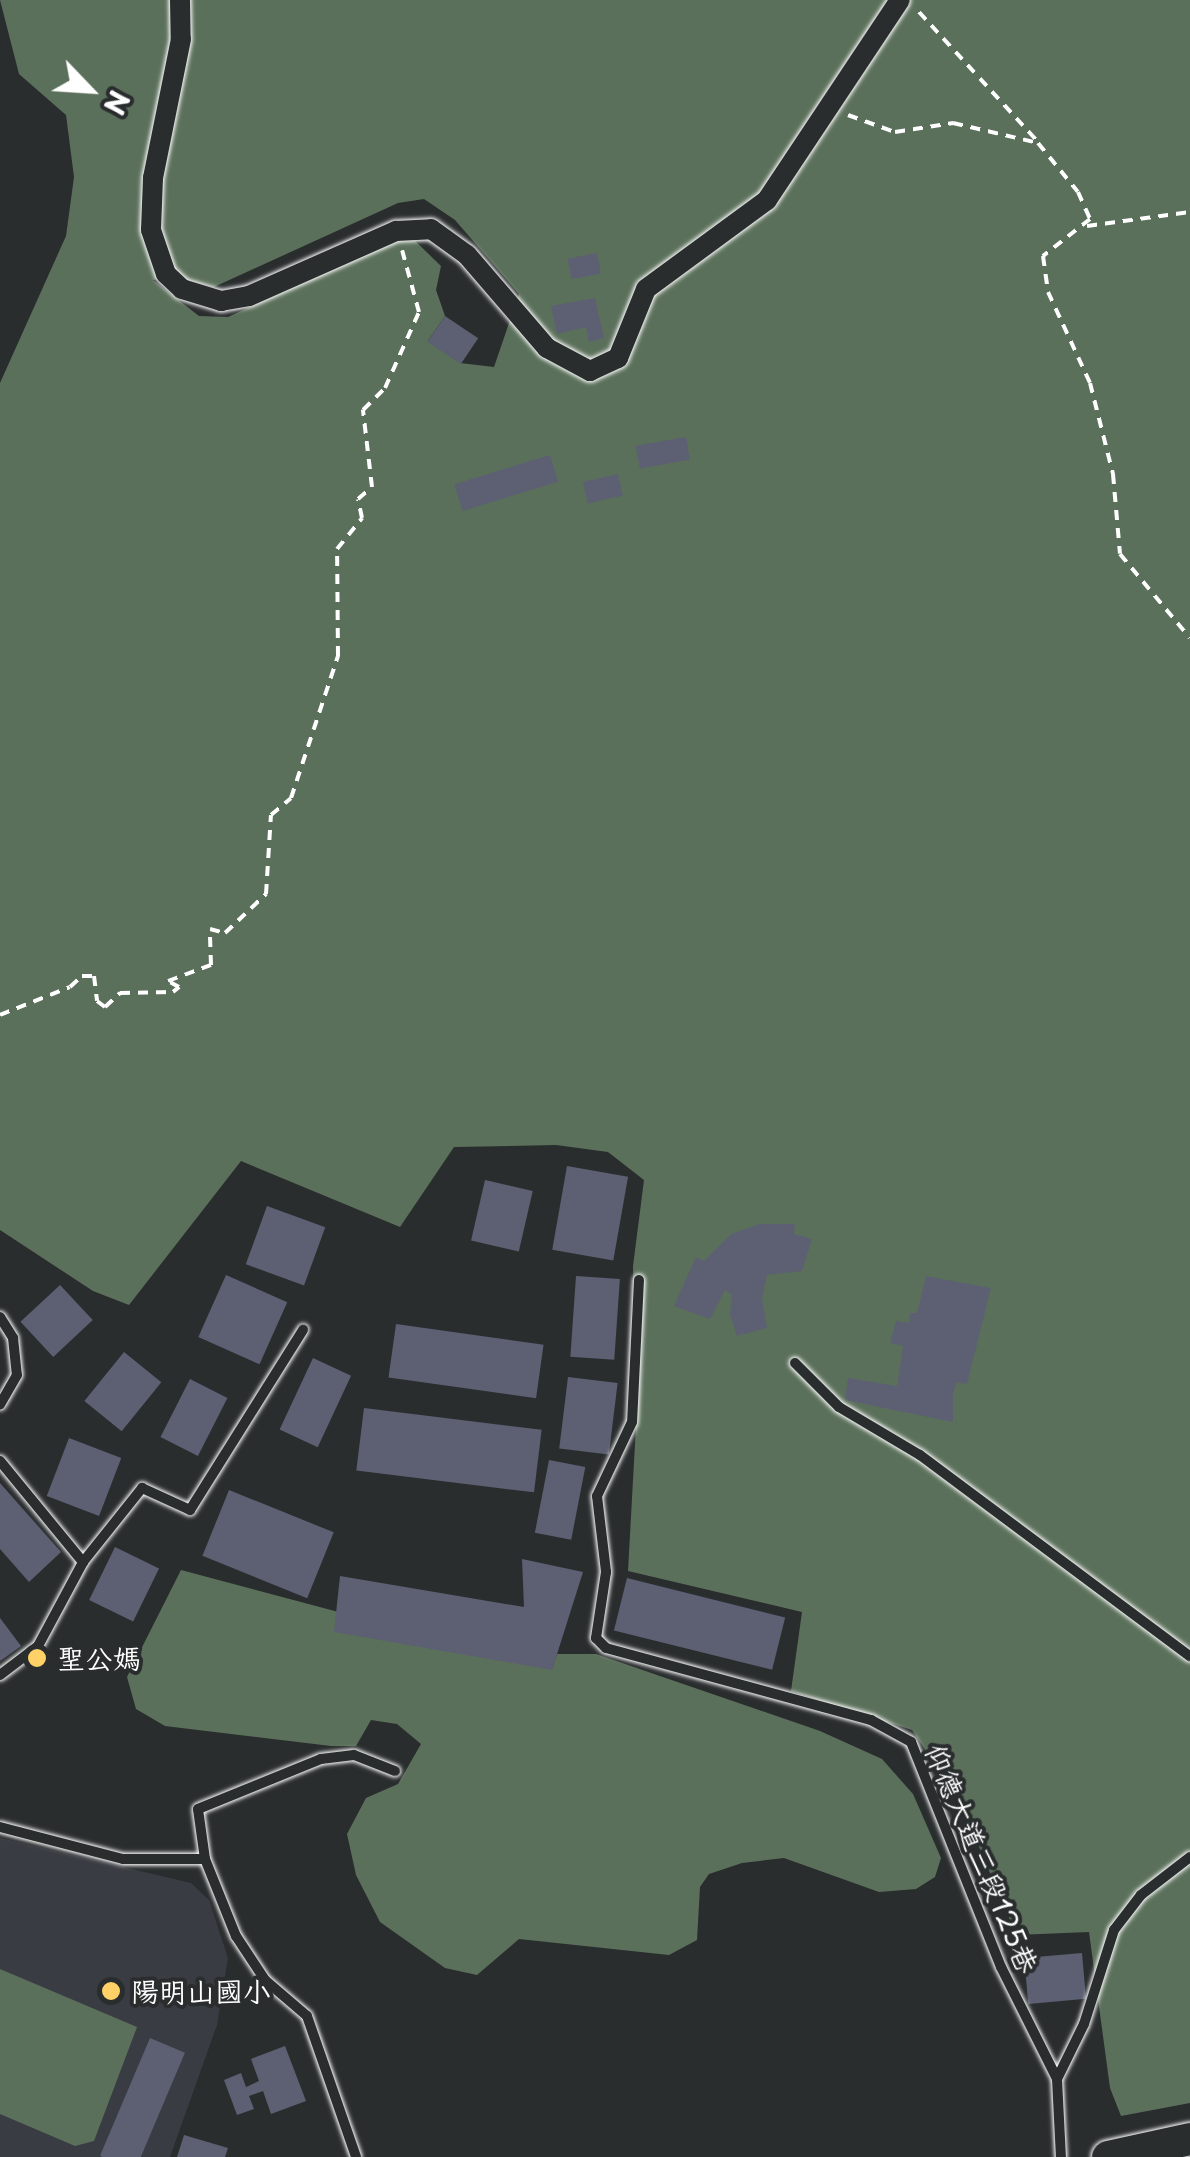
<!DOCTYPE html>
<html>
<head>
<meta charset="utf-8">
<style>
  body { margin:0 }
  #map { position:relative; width:1190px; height:2157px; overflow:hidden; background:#2a2d2e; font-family:"Playpen Sans","LXGW WenKai TC",sans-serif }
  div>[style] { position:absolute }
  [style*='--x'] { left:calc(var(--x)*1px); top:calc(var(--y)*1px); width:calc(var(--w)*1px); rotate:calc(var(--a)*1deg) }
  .built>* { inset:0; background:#393c42 }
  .green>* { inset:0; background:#5b705b }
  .building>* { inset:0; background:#5c6072; transform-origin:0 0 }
  .path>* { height:4px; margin-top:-2px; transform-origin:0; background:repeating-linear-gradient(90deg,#fff 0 10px,transparent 0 18px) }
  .roads { filter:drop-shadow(0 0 2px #fff) drop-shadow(0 0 2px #fff) }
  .service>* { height:10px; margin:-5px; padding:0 5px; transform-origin:5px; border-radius:5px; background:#2a2d2e }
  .minor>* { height:20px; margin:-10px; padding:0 10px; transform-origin:10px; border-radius:10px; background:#2a2d2e }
  .primary>* { height:32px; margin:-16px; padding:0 16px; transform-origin:16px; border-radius:16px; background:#2a2d2e }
  .dots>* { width:28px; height:28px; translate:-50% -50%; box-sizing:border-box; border:5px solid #2a2d2e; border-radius:50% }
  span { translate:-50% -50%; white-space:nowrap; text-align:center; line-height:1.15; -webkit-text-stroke:8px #2a2d2e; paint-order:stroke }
  .poi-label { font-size:28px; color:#fff }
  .left { translate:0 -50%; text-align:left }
  .street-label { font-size:28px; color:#fff }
  .north { position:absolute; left:40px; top:40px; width:100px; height:100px; -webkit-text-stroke:8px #2a2d2e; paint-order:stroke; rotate:115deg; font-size:28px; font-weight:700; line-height:40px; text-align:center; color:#fff }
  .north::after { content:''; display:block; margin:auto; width:35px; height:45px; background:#fff; clip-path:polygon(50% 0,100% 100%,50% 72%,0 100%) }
</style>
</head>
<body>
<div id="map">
  <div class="built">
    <i style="clip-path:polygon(0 1838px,191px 1883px,209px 1900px,228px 1958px,217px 2025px,170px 2157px,0 2157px)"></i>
  </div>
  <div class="green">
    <i style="clip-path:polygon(evenodd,0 0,1190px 0,1190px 2103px,1121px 2116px,1110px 2088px,1089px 1932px,1016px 1935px,961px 1804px,912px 1730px,791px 1691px,802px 1612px,628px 1571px,636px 1426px,633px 1266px,644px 1180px,608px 1152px,556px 1145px,454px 1147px,400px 1227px,241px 1161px,129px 1305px,93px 1291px,0 1230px,0 383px,66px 236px,74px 177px,66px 115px,19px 74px,0 0,424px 199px,455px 220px,519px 294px,494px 367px,460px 363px,428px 341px,445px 316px,436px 290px,441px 266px,409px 235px,228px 317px,199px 316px,153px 280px,174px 277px,214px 287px,398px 203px,424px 199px)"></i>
    <i style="clip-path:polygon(181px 1570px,552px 1669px,557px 1654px,596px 1654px,820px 1731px,882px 1759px,913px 1794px,941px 1858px,935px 1877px,916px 1889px,879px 1892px,784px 1858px,742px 1863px,709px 1874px,700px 1887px,697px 1940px,669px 1955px,519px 1939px,477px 1975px,445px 1968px,380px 1922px,356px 1875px,347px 1834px,366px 1798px,398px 1784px,421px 1744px,397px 1724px,371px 1720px,356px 1746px,331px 1746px,165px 1726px,136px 1709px,127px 1677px)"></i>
    <i style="clip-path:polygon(0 1969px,137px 2027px,94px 2141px,75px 2146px,0 2114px)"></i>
  </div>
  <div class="building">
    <i style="left:597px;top:253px;width:21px;height:30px;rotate:79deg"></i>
    <i style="clip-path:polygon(595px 298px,604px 338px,589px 342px,586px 327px,557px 334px,551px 306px)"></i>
    <i style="left:445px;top:316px;width:40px;height:31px;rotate:34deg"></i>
    <i style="left:686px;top:437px;width:23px;height:51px;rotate:80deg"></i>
    <i style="left:550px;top:455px;width:28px;height:100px;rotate:73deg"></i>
    <i style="left:618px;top:474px;width:22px;height:36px;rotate:77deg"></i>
    <i style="left:567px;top:1166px;width:62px;height:85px;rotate:10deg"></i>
    <i style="left:485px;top:1180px;width:49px;height:62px;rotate:13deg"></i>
    <i style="left:267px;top:1206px;width:62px;height:62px;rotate:20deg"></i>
    <i style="clip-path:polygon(760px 1224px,795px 1224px,794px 1234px,812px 1239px,802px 1271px,767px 1275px,762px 1298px,767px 1328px,737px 1336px,730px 1315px,732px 1295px,725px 1290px,710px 1319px,674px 1306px,696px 1257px,704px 1261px,731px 1234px)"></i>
    <i style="left:226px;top:1275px;width:67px;height:68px;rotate:24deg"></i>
    <i style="left:576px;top:1276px;width:44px;height:81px;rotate:4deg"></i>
    <i style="clip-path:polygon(926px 1276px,991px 1288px,967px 1384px,957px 1382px,953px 1394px,953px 1422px,845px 1400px,848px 1378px,897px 1386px,903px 1346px,890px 1343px,896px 1321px,909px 1323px,910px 1313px,917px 1313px)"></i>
    <i style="left:60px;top:1285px;width:48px;height:54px;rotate:47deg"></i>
    <i style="left:396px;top:1324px;width:149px;height:54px;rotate:8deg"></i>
    <i style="left:124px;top:1352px;width:48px;height:63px;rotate:39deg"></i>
    <i style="left:313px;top:1358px;width:42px;height:79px;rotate:25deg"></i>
    <i style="left:568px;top:1377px;width:50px;height:72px;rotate:7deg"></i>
    <i style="left:190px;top:1379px;width:42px;height:65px;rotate:27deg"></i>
    <i style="left:364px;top:1408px;width:179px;height:63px;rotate:7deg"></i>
    <i style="left:69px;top:1438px;width:56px;height:62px;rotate:21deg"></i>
    <i style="left:549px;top:1460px;width:37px;height:74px;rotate:11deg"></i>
    <i style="clip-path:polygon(0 1483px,61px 1552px,29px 1582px,0 1549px)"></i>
    <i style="left:229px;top:1490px;width:113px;height:71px;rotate:22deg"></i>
    <i style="left:115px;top:1547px;width:49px;height:59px;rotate:26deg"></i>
    <i style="clip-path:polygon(522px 1559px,583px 1572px,552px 1670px,334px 1632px,340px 1576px,524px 1607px)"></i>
    <i style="left:627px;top:1578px;width:163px;height:54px;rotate:14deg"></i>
    <i style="clip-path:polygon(0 1618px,21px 1646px,0 1661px)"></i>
    <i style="left:1082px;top:1953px;width:46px;height:58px;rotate:85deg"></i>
    <i style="left:150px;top:2038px;width:38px;height:128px;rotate:23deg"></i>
    <i style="clip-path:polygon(285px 2046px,306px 2101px,271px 2114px,263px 2091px,249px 2096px,254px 2109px,237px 2115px,224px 2080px,241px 2073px,246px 2087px,259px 2081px,251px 2059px)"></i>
    <i style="clip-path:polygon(184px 2135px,228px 2148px,225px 2157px,177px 2157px)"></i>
  </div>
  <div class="path">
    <i style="--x:919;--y:12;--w:175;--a:47.5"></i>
    <i style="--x:848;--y:115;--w:50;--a:19.9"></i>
    <i style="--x:895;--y:132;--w:59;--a:-8.8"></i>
    <i style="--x:953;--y:123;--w:87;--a:13.2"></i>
    <i style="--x:1038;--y:143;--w:63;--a:50.8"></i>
    <i style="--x:1078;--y:192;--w:30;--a:66"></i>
    <i style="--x:1090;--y:219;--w:60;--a:141.8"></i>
    <i style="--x:1043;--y:256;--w:36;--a:82"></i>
    <i style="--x:1048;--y:292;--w:100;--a:65.2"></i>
    <i style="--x:1090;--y:383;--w:94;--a:75.8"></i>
    <i style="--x:1113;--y:474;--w:80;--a:85"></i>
    <i style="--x:1120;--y:554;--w:109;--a:50.2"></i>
    <i style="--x:1087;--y:226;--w:104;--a:-7.7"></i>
    <i style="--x:0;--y:1015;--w:75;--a:-21.8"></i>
    <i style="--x:70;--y:987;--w:16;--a:-43"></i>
    <i style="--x:82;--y:976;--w:12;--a:0"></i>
    <i style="--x:94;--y:976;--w:25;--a:83"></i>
    <i style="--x:97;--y:1001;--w:10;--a:37"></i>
    <i style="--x:105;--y:1007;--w:21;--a:-43"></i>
    <i style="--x:120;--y:993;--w:53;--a:-1.1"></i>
    <i style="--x:173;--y:992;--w:8;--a:-40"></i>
    <i style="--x:179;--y:987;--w:13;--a:-151"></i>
    <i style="--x:168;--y:981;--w:46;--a:-20.4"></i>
    <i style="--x:211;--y:965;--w:36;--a:-92"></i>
    <i style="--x:210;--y:929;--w:16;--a:15"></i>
    <i style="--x:225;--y:933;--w:57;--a:-43.6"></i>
    <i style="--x:266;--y:894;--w:79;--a:-86.4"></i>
    <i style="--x:271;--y:815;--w:26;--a:-40"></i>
    <i style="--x:291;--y:798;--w:150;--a:-71.7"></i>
    <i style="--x:338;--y:656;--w:107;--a:-90.5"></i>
    <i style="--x:337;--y:549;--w:40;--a:-51"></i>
    <i style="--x:362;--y:518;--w:19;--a:-102"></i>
    <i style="--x:358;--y:499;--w:18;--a:-41"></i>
    <i style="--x:372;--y:487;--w:78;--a:-96.7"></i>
    <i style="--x:363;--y:410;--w:31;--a:-45"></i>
    <i style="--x:385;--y:388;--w:83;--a:-65.9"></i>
    <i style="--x:419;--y:312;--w:64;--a:-105.3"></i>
  </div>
  <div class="roads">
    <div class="service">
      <i style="--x:639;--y:1280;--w:142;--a:92.8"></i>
      <i style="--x:632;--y:1422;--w:82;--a:115.3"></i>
      <i style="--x:597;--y:1496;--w:77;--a:83.2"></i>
      <i style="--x:606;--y:1572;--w:67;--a:98.6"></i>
      <i style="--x:596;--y:1638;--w:14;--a:45"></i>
      <i style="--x:606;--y:1648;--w:275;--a:15.2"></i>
      <i style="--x:871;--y:1720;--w:46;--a:28.8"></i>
      <i style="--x:911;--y:1742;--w:242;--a:68.2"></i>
      <i style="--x:1001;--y:1967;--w:125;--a:63.4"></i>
      <i style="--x:1057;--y:2079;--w:78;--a:87.1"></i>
      <i style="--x:0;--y:1317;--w:25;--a:58"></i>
      <i style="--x:13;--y:1338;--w:37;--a:84"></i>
      <i style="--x:17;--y:1375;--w:34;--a:120"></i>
      <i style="--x:795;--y:1363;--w:62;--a:45"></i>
      <i style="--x:839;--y:1407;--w:94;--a:30.7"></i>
      <i style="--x:920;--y:1455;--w:337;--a:36.7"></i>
      <i style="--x:0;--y:1461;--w:131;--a:50.6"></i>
      <i style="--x:0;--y:1675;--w:48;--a:-37.3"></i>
      <i style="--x:38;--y:1646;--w:95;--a:-61.8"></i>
      <i style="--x:83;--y:1562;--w:95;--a:-51.4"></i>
      <i style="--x:142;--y:1488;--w:53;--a:24.6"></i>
      <i style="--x:190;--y:1510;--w:213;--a:-57.9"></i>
      <i style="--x:0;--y:1827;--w:127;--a:14.6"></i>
      <i style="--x:123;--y:1859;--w:82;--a:0"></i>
      <i style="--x:205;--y:1859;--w:83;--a:68.1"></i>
      <i style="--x:236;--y:1936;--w:53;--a:56.6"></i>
      <i style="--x:265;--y:1980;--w:55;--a:40.6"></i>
      <i style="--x:307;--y:2016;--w:149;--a:70.8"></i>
      <i style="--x:205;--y:1859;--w:50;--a:-98"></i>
      <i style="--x:198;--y:1809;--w:133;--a:-22.1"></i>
      <i style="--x:321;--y:1759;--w:33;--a:-7"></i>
      <i style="--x:354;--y:1755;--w:44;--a:21.3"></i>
      <i style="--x:1057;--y:2079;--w:61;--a:-63.9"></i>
      <i style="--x:1084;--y:2024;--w:99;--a:-72.3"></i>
      <i style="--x:1114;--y:1930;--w:44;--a:-52.4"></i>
      <i style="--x:1141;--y:1895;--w:62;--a:-37.8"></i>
    </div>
    <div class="minor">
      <i style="--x:180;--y:0;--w:39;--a:89"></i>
      <i style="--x:181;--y:39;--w:142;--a:101.4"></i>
      <i style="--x:153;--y:178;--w:52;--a:92.2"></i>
      <i style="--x:151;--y:230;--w:46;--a:71.2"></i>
      <i style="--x:166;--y:274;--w:22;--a:43"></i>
      <i style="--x:182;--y:289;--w:41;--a:17.1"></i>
      <i style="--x:221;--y:301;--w:28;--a:-10"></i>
      <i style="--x:249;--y:296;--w:161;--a:-23.9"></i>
      <i style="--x:396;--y:231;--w:35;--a:-3"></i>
      <i style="--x:431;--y:229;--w:44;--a:35.8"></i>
      <i style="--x:467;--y:255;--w:123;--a:49.3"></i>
      <i style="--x:547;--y:348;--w:49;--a:28.1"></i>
      <i style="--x:590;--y:371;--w:31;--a:-25"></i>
      <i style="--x:618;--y:358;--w:74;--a:-67.9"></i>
      <i style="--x:646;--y:289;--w:150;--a:-36.3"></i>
      <i style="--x:767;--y:200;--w:240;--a:-56.4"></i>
    </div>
    <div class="primary">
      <i style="--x:1108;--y:2157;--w:84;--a:-12.4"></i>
    </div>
  </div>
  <div class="dots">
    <i style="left:37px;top:1658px;background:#ffd166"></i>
    <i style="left:111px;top:1991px;background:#ffd166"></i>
  </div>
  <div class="poi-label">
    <span class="left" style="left:57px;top:1658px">聖公媽</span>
    <span class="left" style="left:131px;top:1991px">陽明山國小</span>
  </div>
  <div class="street-label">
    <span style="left:982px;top:1858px;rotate:67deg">仰德大道三段125巷</span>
  </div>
  <div class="north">N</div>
</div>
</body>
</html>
